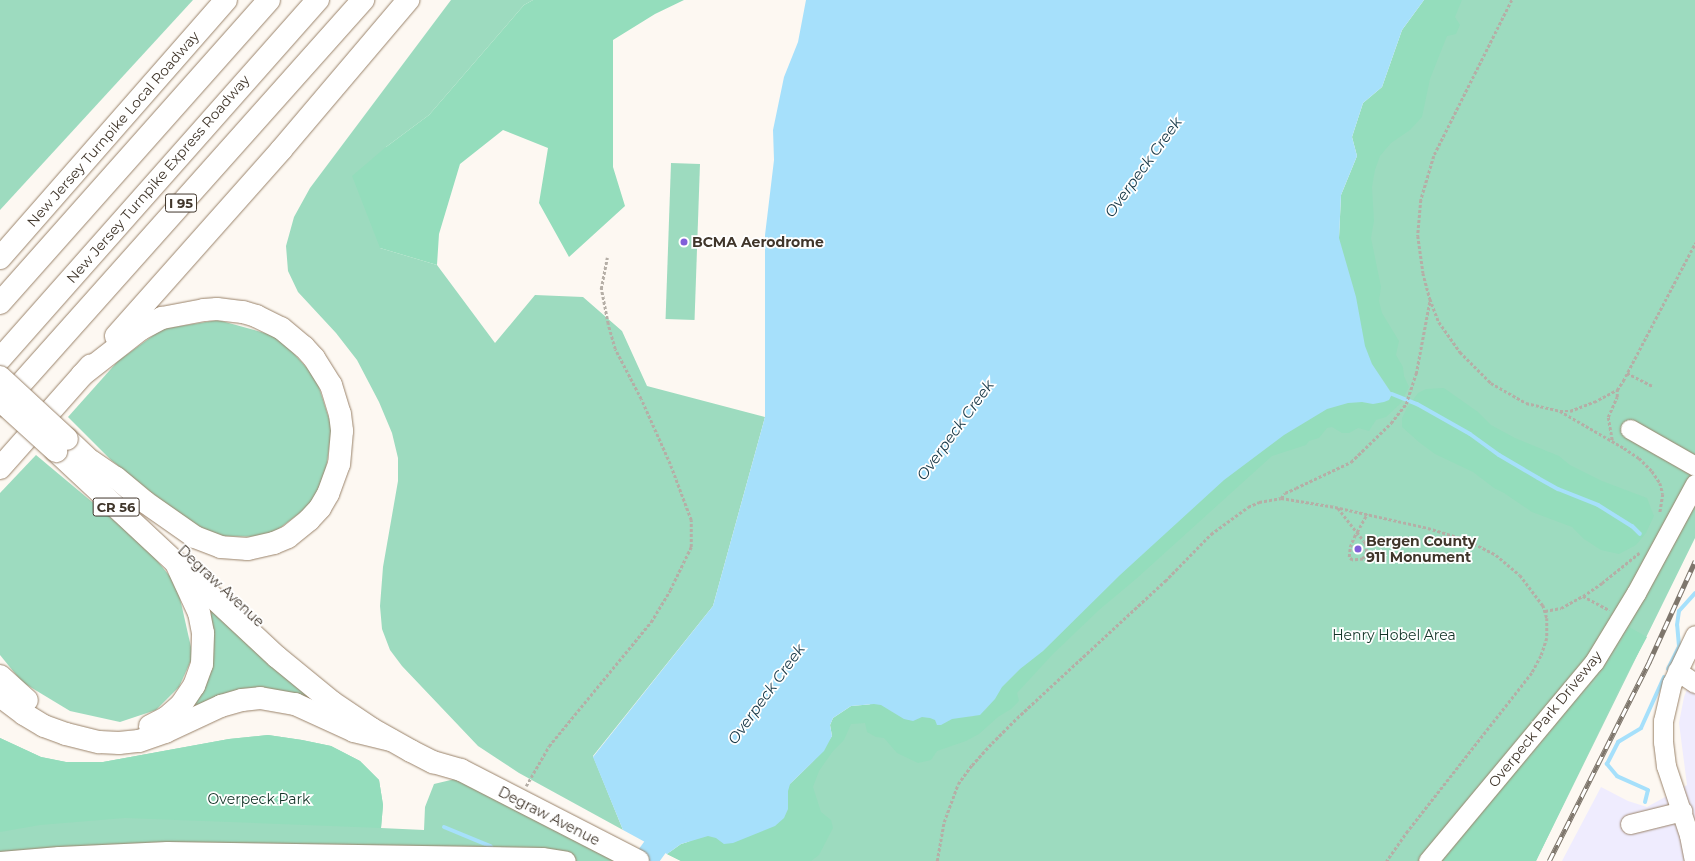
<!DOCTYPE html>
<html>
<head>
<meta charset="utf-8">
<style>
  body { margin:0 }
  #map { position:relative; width:1695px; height:861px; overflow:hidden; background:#fdf8f2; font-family:Montserrat,sans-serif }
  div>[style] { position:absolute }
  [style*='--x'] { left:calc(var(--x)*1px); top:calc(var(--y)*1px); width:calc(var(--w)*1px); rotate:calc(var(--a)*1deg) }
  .industrial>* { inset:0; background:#efecfe }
  .green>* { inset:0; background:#9ddbbf; transform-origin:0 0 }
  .forest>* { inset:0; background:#94ddbc }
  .water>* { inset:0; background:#a6e0fb }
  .stream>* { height:4px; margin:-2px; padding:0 2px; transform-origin:2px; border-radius:2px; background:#a6e0fb }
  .river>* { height:24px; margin:-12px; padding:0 12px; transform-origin:12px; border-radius:12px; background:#a6e0fb }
  .path>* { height:2.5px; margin-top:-1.25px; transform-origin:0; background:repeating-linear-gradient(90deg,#b5aea6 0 3px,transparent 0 5px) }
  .roads { filter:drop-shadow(0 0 1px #9a836a) drop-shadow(0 0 1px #9a836a) }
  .minor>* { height:19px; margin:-9.5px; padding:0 9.5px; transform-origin:9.5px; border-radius:9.5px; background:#fff }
  .major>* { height:22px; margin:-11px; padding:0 11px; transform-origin:11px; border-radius:11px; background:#fff }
  .highway>* { height:22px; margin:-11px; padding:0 11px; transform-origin:11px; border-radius:11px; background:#fff }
  .rail>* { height:4.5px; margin-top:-2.25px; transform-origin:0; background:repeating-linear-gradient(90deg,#fff 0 9px,#7e766c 0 18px); box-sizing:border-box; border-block:1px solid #7e766c }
  .bridges { filter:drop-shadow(0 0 1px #9a836a) drop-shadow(0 0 1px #9a836a) }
  .major-bridge>* { height:22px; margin:-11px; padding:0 11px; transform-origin:11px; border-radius:11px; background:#fff }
  .dots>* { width:11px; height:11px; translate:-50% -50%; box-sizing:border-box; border:2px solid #fff; border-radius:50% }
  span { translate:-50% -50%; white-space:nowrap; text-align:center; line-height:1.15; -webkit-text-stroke:3.5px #fff; paint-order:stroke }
  .shield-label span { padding:1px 3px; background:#fff; border:1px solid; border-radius:3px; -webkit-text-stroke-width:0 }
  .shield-label { font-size:13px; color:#40362b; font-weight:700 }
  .street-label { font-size:14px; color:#40362b }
  .poi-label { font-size:14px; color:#40362b; font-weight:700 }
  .left { translate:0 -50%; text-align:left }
  .park-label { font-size:14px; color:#133427 }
  .water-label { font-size:15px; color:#163746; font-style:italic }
</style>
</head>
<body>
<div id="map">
  <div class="industrial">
    <i style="clip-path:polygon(1695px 668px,1695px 861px,1562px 861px,1601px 787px,1628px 801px,1647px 807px,1687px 785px,1679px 723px,1684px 697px)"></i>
  </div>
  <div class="green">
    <i style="clip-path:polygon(0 0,193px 0,0 210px)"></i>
    <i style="clip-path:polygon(451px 0,533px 0,524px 5px,429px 115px,386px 147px,380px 248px,437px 265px,495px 343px,535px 295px,583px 297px,622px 331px,647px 386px,765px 417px,713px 606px,593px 756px,623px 830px,519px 773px,478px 746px,402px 666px,390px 650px,382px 629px,380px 606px,383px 567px,398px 481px,398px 458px,392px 433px,379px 402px,357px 360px,336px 333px,298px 292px,288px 271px,286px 246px,294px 217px,310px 188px)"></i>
    <i style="clip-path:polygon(1424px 0,1695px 0,1695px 538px,1536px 861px,681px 861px,667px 854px,790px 784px,1339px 238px)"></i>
    <i style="left:671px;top:163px;width:29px;height:156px;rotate:2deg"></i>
    <i style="clip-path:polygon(218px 320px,279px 337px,316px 378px,332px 428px,326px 469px,313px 503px,268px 537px,213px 536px,162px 501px,111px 460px,68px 417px,118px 361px,162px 329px)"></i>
    <i style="clip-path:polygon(36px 455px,146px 547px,177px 585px,193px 656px,179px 687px,156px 710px,120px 722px,70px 711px,22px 682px,0 655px,0 493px)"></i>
    <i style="clip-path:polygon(211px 610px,318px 705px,268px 692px,178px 720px,210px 654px)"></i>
    <i style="clip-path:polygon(268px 735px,302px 740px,331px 746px,360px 761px,379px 780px,383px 805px,381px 828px,424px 830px,425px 807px,434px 784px,455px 779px,482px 788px,618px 861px,0 861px,0 738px,41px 757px,66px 762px,103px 762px,229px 739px)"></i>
  </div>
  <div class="forest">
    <i style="clip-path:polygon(533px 0,684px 0,655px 14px,613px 40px,613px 167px,625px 206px,569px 257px,539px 203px,548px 148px,503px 130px,460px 164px,439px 234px,437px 265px,380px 248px,352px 176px,386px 147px,429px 115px,524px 5px)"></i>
    <i style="clip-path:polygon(1424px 0,1462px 0,1455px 17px,1460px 25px,1456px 34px,1447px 36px,1430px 79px,1422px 117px,1410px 130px,1391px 143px,1380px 156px,1375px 170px,1372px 187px,1374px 221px,1371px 238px,1381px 287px,1379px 301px,1382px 313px,1399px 341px,1396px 355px,1403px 367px,1404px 376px,1409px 387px,1401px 403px,1386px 417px,1376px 420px,1369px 431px,1358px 428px,1349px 433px,1342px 433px,1332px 427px,1327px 428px,1319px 438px,1309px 441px,1306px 445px,1272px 456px,1136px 579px,1099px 610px,1053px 654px,1017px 693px,1019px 701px,1011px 709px,998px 717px,979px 734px,966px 741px,937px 751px,931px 760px,918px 763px,897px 753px,884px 738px,876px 737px,867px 732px,865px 723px,851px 724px,844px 740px,833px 751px,819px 771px,813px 787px,821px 812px,831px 820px,833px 828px,819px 855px,811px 861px,681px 861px,667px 854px,681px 844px,708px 836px,716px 838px,724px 844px,775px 826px,784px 818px,788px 809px,788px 791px,790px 784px,812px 764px,832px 736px,830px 725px,833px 718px,851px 706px,874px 704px,881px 705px,904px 719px,913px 721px,922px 717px,931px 718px,945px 723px,952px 719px,962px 716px,972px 717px,986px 710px,1002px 687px,1020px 669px,1043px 651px,1120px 575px,1224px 480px,1284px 435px,1327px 409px,1348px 403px,1362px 402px,1373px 404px,1389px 400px,1392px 393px,1372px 364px,1364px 346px,1356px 297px,1339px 238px,1341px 195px,1357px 156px,1352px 137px,1363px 103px,1382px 87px,1402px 30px)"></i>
    <i style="clip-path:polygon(1444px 388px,1478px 412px,1491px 425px,1515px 438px,1559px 456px,1570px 465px,1602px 481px,1647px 498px,1654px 516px,1646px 533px,1636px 545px,1619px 554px,1601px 550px,1584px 539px,1572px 527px,1532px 512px,1504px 493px,1494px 488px,1473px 472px,1435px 454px,1420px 443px,1402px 427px,1402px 418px,1407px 408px,1418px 393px,1426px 389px)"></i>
    <i style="clip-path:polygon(1629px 627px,1647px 637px,1622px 683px,1536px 861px,1443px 861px,1505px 784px,1530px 758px,1575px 702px,1594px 683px,1617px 650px)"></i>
    <i style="clip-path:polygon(268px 735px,302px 740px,331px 746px,360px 761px,379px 780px,383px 805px,381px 828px,125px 818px,40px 825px,0 832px,0 738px,41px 757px,66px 762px,103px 762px,229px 739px)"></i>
  </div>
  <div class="water">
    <i style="clip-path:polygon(806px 0,1424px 0,1402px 30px,1382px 87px,1363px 103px,1352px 137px,1357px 156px,1341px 195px,1339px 238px,1356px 297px,1365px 346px,1372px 364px,1392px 394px,1389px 400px,1384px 402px,1373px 404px,1362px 402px,1348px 403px,1327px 409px,1284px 435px,1224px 480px,1120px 575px,1043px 651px,1020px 669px,1002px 687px,995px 699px,980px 715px,952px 719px,941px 725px,937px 725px,935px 720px,930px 718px,922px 717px,913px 721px,904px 719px,881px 705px,874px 704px,851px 706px,833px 718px,830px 725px,832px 736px,824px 751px,790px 784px,788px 791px,788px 809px,784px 818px,775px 826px,733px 843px,724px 844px,716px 838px,708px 836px,681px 844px,667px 854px,623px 830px,593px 757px,713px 606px,765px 417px,765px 235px,774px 160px,773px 130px,784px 77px,798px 42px)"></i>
  </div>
  <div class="stream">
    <i style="--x:1392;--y:394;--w:27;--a:22"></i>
    <i style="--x:1417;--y:404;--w:61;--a:29.5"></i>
    <i style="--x:1470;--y:434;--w:36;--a:36"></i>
    <i style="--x:1499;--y:455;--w:45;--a:30.5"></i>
    <i style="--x:1538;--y:478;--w:23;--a:29"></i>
    <i style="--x:1558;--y:489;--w:43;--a:21.8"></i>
    <i style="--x:1598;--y:505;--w:40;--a:32"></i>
    <i style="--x:1632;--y:526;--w:11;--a:45"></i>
    <i style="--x:1668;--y:669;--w:25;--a:-64"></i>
    <i style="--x:1679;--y:646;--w:21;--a:-95"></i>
    <i style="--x:1677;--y:625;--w:14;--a:-82"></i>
    <i style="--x:1679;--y:611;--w:24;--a:-48"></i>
    <i style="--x:1645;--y:802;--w:12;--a:-76"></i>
    <i style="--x:1648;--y:790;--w:34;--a:-156"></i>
    <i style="--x:1617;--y:776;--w:16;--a:-130"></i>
    <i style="--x:1607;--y:764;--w:25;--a:-63"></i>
    <i style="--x:1618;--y:742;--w:27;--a:-31"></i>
    <i style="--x:1641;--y:728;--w:56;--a:-65.7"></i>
    <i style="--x:444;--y:827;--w:50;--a:22.4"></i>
    <i style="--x:490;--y:846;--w:6;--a:45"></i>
  </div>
  <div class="river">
    <i style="--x:645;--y:861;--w:49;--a:-54.1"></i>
  </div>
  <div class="path">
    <i style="--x:1512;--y:0;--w:174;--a:116.6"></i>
    <i style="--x:1434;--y:156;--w:46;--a:106.5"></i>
    <i style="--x:1421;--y:200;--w:36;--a:95"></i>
    <i style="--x:1418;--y:236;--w:37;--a:82"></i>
    <i style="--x:1423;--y:273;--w:27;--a:75"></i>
    <i style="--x:1430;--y:299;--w:25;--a:69"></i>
    <i style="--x:1439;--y:322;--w:37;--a:55"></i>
    <i style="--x:1460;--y:352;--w:44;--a:45"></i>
    <i style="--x:1491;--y:383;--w:40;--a:29.7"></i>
    <i style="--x:1526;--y:403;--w:35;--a:13"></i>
    <i style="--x:1560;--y:411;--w:10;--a:0"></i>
    <i style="--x:1570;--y:411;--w:26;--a:-21"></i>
    <i style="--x:1594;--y:402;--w:26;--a:-28"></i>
    <i style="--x:1617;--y:390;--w:11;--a:-56"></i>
    <i style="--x:1623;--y:381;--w:156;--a:-62.4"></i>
    <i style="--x:1627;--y:373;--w:29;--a:27"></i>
    <i style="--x:1560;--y:411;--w:74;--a:30"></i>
    <i style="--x:1624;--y:448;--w:18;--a:34"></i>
    <i style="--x:1639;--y:458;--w:18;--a:45"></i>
    <i style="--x:1652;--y:471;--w:14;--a:56"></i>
    <i style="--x:1660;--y:483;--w:11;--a:75"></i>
    <i style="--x:1663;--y:494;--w:19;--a:99"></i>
    <i style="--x:1612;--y:440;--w:23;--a:-100"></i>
    <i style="--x:1608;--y:417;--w:22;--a:-66"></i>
    <i style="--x:1617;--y:397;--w:7;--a:-90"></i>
    <i style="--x:1281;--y:498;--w:6;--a:-51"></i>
    <i style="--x:1285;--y:493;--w:12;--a:-24"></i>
    <i style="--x:1296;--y:488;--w:61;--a:-25.3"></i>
    <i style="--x:1351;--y:462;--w:56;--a:-44.3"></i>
    <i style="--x:1391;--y:423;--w:24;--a:-52"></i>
    <i style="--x:1406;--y:404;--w:32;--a:-72"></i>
    <i style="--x:1416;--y:374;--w:76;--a:-79.4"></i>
    <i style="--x:1338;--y:508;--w:31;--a:52"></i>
    <i style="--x:1357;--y:532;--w:11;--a:52"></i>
    <i style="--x:1364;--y:541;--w:4;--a:56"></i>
    <i style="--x:1366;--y:544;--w:8;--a:83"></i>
    <i style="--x:1367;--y:552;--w:8;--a:120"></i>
    <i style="--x:1363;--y:559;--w:11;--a:175"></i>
    <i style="--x:1352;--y:560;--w:4;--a:-135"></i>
    <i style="--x:1349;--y:557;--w:10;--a:-84"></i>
    <i style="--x:1350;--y:547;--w:11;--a:-68"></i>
    <i style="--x:1354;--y:537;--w:6;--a:-59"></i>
    <i style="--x:1357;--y:532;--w:21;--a:-61"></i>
    <i style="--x:1583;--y:596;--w:30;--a:28"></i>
    <i style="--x:1545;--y:611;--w:16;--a:-11"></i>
    <i style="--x:1561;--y:608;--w:25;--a:-29"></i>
    <i style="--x:1583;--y:596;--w:23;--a:-34"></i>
    <i style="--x:1602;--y:583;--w:48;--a:-39"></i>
    <i style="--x:526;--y:786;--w:46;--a:-60.1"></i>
    <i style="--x:549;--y:746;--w:161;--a:-50.6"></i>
    <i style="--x:651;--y:622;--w:37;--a:-59"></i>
    <i style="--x:670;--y:590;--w:48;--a:-64"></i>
    <i style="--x:691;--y:547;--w:27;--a:-90"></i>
    <i style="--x:691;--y:520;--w:60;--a:-110.6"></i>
    <i style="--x:670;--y:464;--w:71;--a:-114"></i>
    <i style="--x:641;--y:399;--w:56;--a:-117.5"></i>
    <i style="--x:615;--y:349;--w:26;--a:-106"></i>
    <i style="--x:608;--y:324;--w:36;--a:-101"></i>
    <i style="--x:601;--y:289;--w:32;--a:-79"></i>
    <i style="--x:937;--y:861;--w:40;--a:-80"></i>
    <i style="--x:944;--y:822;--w:40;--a:-69.8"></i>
    <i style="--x:958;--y:784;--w:24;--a:-54"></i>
    <i style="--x:972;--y:765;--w:30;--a:-48"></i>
    <i style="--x:992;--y:743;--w:35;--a:-45"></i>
    <i style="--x:1017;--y:718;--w:202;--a:-42.8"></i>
    <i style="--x:1165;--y:581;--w:66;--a:-45.6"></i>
    <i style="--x:1211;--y:534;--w:46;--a:-36.1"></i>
    <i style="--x:1248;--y:507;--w:12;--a:-24"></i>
    <i style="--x:1259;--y:502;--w:22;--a:-10"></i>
    <i style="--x:1281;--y:498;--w:55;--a:9.5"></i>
    <i style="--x:1335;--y:507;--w:95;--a:12.7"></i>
    <i style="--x:1428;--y:528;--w:39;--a:17"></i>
    <i style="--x:1465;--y:539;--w:35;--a:27"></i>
    <i style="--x:1496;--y:555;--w:31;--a:40"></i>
    <i style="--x:1520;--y:575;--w:38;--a:53"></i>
    <i style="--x:1543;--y:605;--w:14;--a:73"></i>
    <i style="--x:1547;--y:618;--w:20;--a:90"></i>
    <i style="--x:1547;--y:638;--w:19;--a:108"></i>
    <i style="--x:1541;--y:656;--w:19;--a:118"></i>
    <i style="--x:1532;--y:673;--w:201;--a:128.1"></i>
    <i style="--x:1408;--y:831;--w:37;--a:125"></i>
  </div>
  <div class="roads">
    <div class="minor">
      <i style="--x:1630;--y:429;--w:75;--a:29.6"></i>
      <i style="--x:1677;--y:671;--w:22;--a:34"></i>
      <i style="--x:1630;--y:824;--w:54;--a:-14"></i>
      <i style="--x:0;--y:861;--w:59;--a:-4.8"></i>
      <i style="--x:59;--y:856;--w:108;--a:-2.7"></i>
      <i style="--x:167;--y:851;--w:375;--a:0.9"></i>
      <i style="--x:542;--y:857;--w:24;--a:9"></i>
      <i style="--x:1428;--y:861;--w:259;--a:-50.2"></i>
      <i style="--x:1594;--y:662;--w:81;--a:-58.7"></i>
      <i style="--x:1636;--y:593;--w:124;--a:-61.6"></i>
      <i style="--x:1694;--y:861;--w:26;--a:-101"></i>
      <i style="--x:1689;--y:835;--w:73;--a:-108.4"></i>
      <i style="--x:1666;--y:766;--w:24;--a:-97"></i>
      <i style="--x:1663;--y:742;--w:21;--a:-90"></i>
      <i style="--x:1663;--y:721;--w:39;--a:-77"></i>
      <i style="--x:1672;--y:683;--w:53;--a:-64.4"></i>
    </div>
    <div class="major">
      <i style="--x:67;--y:439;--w:52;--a:43.5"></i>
      <i style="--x:56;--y:451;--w:302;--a:43"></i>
      <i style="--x:277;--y:657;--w:71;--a:39.3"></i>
      <i style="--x:332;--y:702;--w:48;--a:34"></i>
      <i style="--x:372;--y:729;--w:45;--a:29.4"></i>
      <i style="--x:411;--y:751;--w:25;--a:27"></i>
      <i style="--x:433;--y:762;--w:29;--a:16"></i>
      <i style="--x:461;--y:770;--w:199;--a:27.2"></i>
    </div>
    <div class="highway">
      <i style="--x:0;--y:258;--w:343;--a:-48.8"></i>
      <i style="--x:0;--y:303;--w:405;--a:-48.4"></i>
      <i style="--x:116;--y:336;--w:249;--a:-48.4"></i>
      <i style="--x:281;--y:150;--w:197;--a:-49.7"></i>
      <i style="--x:0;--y:359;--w:480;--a:-48.5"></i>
      <i style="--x:82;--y:375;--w:75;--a:-37.9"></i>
      <i style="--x:141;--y:329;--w:24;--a:-28"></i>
      <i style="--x:162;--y:318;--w:43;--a:-10.8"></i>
      <i style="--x:204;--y:310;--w:13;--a:-4"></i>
      <i style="--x:217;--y:309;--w:26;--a:7"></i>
      <i style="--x:243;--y:312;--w:14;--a:17"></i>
      <i style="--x:256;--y:316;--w:28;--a:26"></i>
      <i style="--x:281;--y:328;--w:30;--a:40"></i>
      <i style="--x:304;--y:347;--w:15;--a:48"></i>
      <i style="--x:314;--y:358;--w:32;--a:58"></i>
      <i style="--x:331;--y:385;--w:30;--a:73"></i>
      <i style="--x:340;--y:414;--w:17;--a:83"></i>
      <i style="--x:342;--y:431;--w:33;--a:95"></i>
      <i style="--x:339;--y:464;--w:32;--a:110"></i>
      <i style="--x:328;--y:494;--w:16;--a:120"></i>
      <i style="--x:320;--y:508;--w:16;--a:133"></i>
      <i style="--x:309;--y:520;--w:27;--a:141"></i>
      <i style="--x:288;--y:537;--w:15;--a:157"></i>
      <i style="--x:274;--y:543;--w:27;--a:167"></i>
      <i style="--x:248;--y:549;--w:27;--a:-176"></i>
      <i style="--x:221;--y:547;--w:28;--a:-159"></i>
      <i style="--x:195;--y:537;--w:61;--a:-145"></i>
      <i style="--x:145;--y:502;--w:38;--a:-140"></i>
      <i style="--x:116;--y:478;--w:30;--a:-146"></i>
      <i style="--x:2;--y:405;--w:543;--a:-48.29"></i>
      <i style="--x:0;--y:468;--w:137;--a:-48.5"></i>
      <i style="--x:0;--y:676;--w:36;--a:42"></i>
      <i style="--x:0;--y:696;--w:30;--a:37"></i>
      <i style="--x:24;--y:714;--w:23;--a:31"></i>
      <i style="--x:44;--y:726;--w:23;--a:20"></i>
      <i style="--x:66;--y:734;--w:34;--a:14"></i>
      <i style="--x:99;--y:742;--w:20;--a:3"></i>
      <i style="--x:119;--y:743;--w:20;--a:-6"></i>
      <i style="--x:139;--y:741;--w:28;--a:-19"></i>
      <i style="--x:165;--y:732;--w:62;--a:-24.9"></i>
      <i style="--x:221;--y:706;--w:22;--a:-16"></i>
      <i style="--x:242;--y:700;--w:18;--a:-6"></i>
      <i style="--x:260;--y:698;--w:36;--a:10"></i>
      <i style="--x:295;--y:704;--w:65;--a:24.6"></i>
      <i style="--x:354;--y:731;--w:38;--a:14"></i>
      <i style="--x:150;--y:726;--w:18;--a:-27"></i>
      <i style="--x:166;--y:718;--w:20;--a:-41"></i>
      <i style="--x:181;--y:705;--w:23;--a:-56"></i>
      <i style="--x:194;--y:686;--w:23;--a:-70"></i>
      <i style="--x:202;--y:664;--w:31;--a:-88"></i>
      <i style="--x:203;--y:633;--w:20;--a:-101"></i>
      <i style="--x:199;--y:613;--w:55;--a:-114.7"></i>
    </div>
  </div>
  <div class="rail">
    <i style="--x:1549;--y:861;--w:223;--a:-63.3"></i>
    <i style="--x:1649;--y:662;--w:111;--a:-65.5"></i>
  </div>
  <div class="bridges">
    <div class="major-bridge">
      <i style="--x:0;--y:377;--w:91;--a:42.8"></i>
      <i style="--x:0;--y:400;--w:76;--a:42.3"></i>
    </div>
  </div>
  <div class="dots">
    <i style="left:684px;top:242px;background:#815fd9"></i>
    <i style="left:1358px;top:549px;background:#815fd9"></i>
  </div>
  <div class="shield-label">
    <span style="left:181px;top:203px">I 95</span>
    <span style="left:116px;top:507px">CR 56</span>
  </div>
  <div class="street-label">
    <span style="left:113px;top:129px;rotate:-49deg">New Jersey Turnpike Local Roadway</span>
    <span style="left:158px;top:179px;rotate:-49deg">New Jersey Turnpike Express Roadway</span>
    <span style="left:221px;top:586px;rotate:43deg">Degraw Avenue</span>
    <span style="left:1545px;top:719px;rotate:-51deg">Overpeck Park Driveway</span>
    <span style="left:549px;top:816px;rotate:27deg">Degraw Avenue</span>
  </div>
  <div class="poi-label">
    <span class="left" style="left:692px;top:242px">BCMA Aerodrome</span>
    <span class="left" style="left:1366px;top:549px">Bergen County<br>911 Monument</span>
  </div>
  <div class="park-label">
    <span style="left:1394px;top:635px">Henry Hobel Area</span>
    <span style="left:259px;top:799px">Overpeck Park</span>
  </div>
  <div class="water-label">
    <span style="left:1143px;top:167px;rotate:-54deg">Overpeck Creek</span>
    <span style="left:955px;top:430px;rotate:-54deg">Overpeck Creek</span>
    <span style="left:766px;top:694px;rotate:-54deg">Overpeck Creek</span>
  </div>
</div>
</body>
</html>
